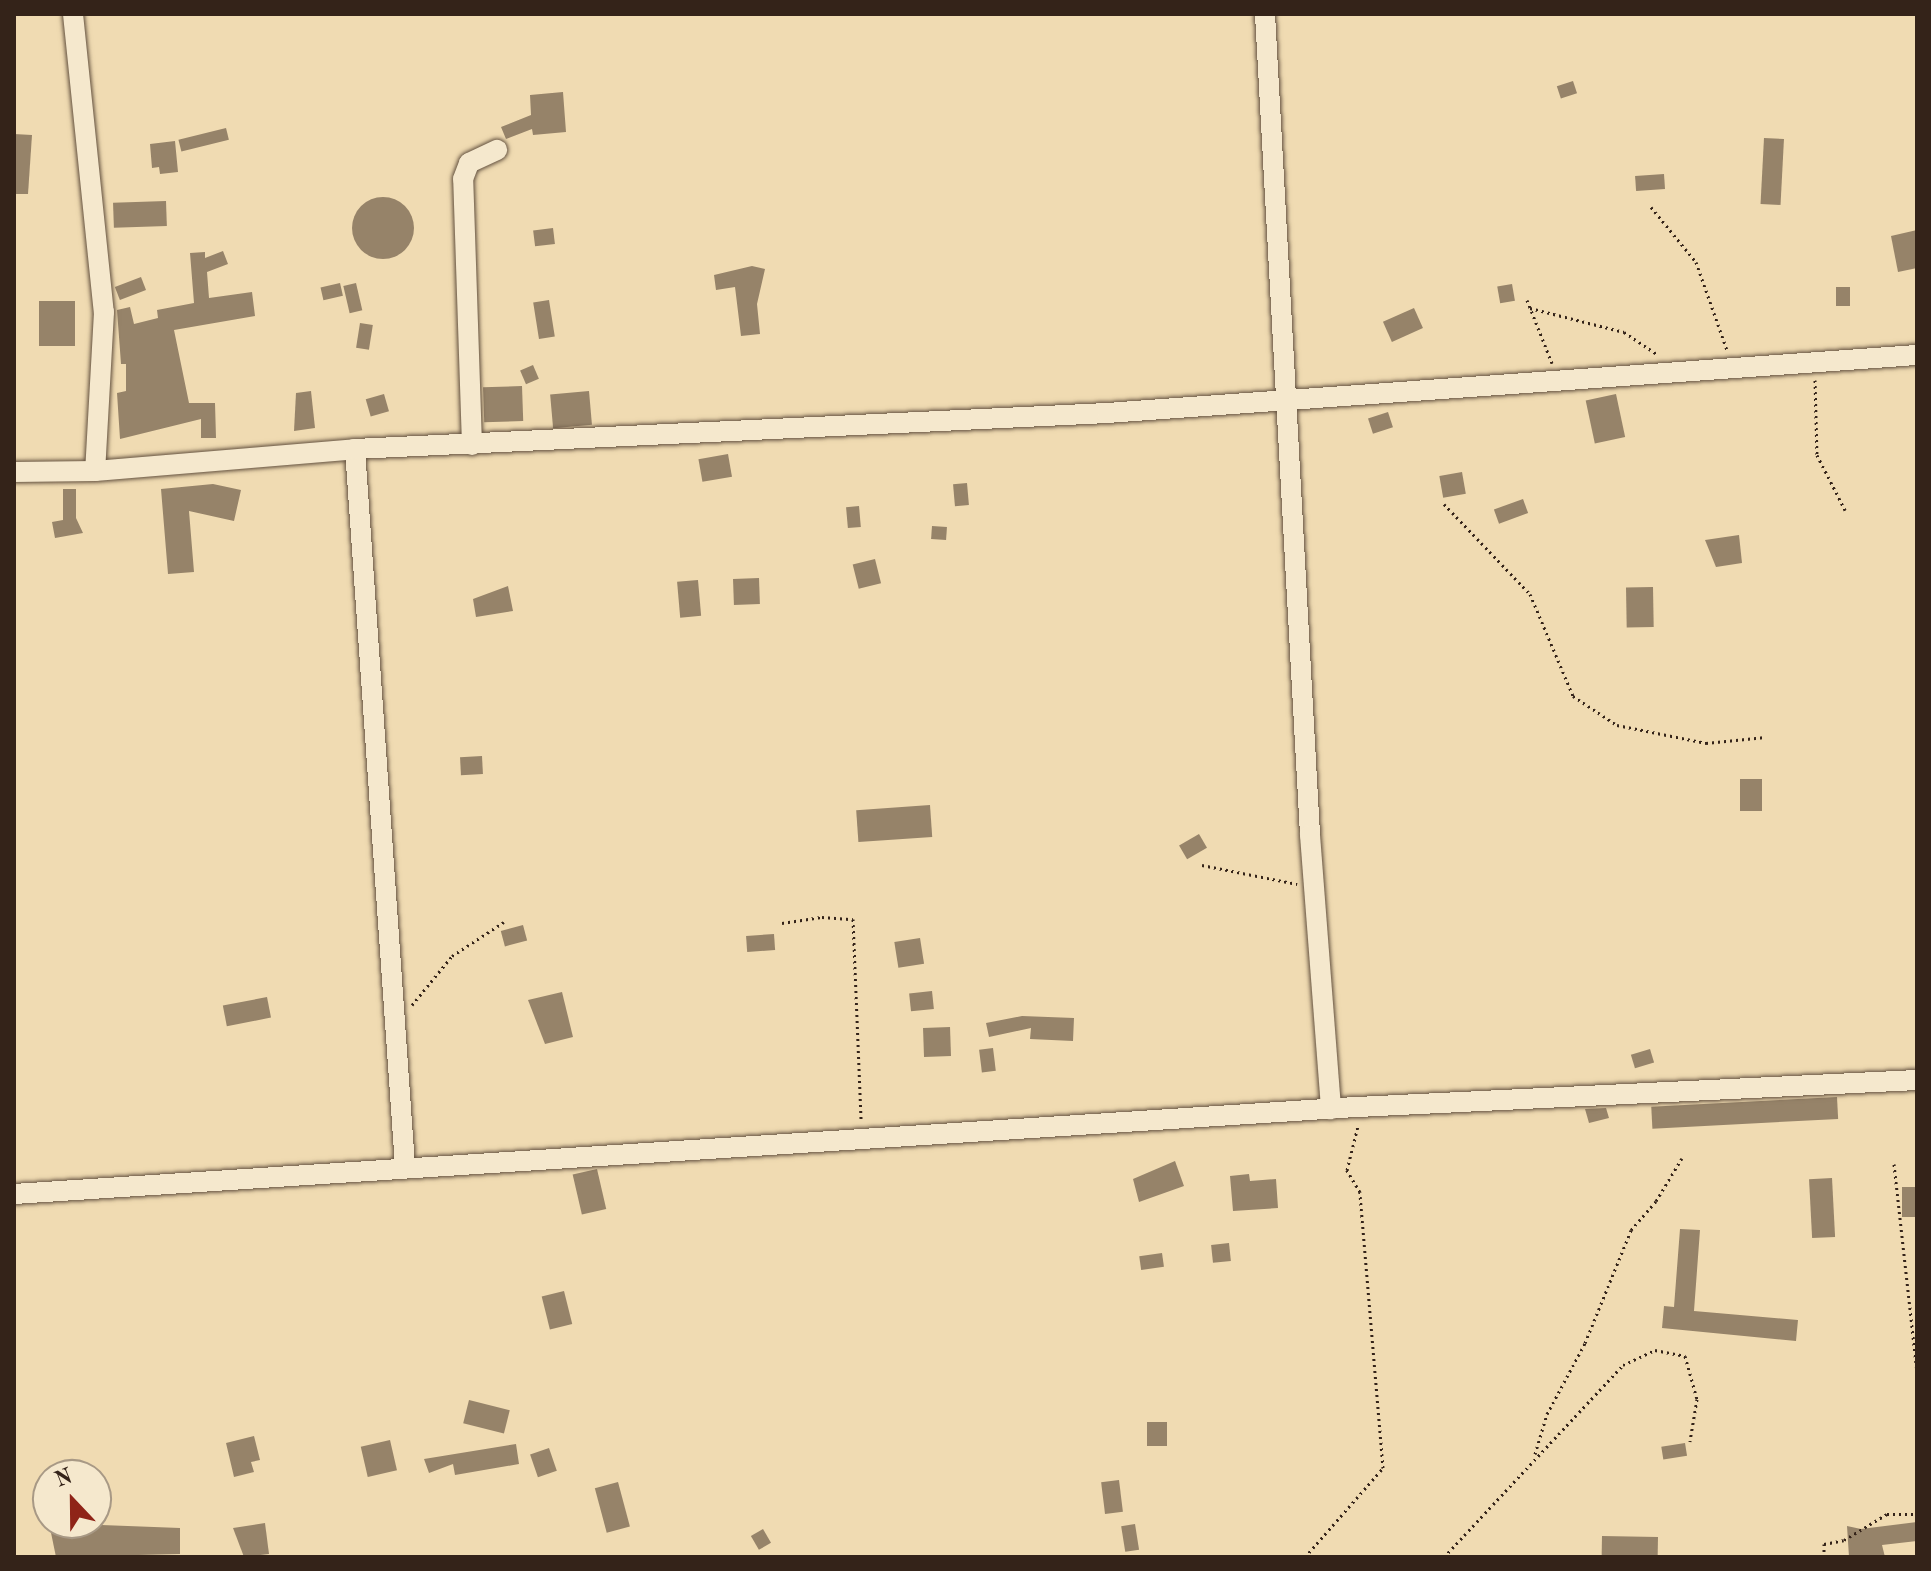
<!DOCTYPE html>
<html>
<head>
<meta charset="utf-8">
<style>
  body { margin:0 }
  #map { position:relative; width:1931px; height:1571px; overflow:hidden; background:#f0dbb2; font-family:"Old Standard TT",serif }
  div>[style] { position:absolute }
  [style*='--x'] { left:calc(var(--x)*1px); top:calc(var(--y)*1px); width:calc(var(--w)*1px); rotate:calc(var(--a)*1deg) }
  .building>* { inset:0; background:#968369; transform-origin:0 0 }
  .round { border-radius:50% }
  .path>* { height:3px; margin-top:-1.5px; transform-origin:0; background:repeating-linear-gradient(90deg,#342319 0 2px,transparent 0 6px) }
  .roads { filter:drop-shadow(0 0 2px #63513f) drop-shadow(0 0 2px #63513f) }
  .minor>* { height:20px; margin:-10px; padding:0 10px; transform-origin:10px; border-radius:10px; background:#f5e8cd }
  span { translate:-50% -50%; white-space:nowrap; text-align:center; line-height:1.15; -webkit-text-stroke:7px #f5e8cd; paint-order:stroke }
  .frame { position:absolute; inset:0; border:16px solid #342319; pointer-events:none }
  .north { position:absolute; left:32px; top:1459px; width:80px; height:80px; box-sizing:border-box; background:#f5e8cd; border:2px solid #a89985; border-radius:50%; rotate:338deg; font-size:22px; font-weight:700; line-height:32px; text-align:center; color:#342319 }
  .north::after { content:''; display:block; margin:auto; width:28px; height:36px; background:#8f2418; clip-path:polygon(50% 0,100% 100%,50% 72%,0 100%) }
</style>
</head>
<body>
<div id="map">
  <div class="building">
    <i style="left:1573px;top:81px;width:13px;height:17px;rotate:72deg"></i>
    <i style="clip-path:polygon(563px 92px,566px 132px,533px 135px,532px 129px,506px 139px,501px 127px,531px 115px,530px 95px)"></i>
    <i style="left:226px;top:128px;width:12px;height:49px;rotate:76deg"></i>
    <i style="clip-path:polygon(14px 134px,32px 135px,28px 194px,14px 194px)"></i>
    <i style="left:1764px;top:138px;width:20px;height:66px;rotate:3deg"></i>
    <i style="clip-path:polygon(175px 141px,178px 172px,160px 174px,159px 167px,152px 168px,150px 144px)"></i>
    <i style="left:1664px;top:174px;width:15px;height:29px;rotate:86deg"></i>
    <i class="round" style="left:352px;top:197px;width:62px;height:62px"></i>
    <i style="left:166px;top:201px;width:25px;height:53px;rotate:88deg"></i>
    <i style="left:553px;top:228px;width:16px;height:20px;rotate:83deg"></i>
    <i style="clip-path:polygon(1917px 230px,1917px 268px,1898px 272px,1891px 236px)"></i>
    <i style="clip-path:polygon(223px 251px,228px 264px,207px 272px,209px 298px,252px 292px,255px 316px,174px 330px,189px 403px,215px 403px,216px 438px,201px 438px,201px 419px,120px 439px,117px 393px,126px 391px,126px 364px,121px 364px,117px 310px,130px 307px,134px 324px,158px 318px,157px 310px,194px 303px,190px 253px,205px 252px,205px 258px)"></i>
    <i style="clip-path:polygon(752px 266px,765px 269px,757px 304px,760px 334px,741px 336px,735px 287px,716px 290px,714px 275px)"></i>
    <i style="left:141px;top:277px;width:14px;height:28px;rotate:69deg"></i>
    <i style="left:340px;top:283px;width:13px;height:20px;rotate:77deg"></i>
    <i style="left:356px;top:283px;width:28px;height:13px;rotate:77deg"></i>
    <i style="left:1512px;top:284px;width:17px;height:15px;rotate:80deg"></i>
    <i style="left:1836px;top:287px;width:14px;height:19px"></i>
    <i style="left:549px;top:300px;width:37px;height:16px;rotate:81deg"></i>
    <i style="left:39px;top:301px;width:36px;height:45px"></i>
    <i style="left:1414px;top:308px;width:22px;height:34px;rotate:66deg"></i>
    <i style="left:360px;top:323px;width:13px;height:25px;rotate:9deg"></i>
    <i style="left:533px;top:365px;width:15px;height:14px;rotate:67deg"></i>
    <i style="left:522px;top:386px;width:35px;height:39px;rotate:88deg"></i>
    <i style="clip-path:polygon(311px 391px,315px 428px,294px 431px,296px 393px)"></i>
    <i style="left:589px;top:391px;width:34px;height:39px;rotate:85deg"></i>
    <i style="left:384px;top:394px;width:18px;height:19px;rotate:74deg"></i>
    <i style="left:1616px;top:394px;width:44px;height:31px;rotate:78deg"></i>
    <i style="left:1388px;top:412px;width:16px;height:21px;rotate:72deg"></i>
    <i style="left:728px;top:454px;width:23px;height:30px;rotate:80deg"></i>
    <i style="left:1462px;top:472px;width:22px;height:23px;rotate:80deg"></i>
    <i style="left:967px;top:483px;width:22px;height:14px;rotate:85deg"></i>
    <i style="clip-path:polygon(213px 484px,241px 490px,234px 521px,189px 511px,194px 572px,168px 574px,161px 489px)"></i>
    <i style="clip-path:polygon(63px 489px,76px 489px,76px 518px,83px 533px,55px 538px,52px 522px,63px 520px)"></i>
    <i style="left:1523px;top:499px;width:15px;height:31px;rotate:70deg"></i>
    <i style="left:859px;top:506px;width:21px;height:13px;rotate:85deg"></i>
    <i style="left:932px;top:526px;width:15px;height:13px;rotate:4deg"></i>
    <i style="clip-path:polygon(1739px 535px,1742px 563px,1716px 567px,1705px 540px)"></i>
    <i style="left:875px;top:559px;width:25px;height:23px;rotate:76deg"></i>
    <i style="left:759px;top:578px;width:26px;height:26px;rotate:88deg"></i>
    <i style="left:698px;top:580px;width:36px;height:21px;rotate:85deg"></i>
    <i style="clip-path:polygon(508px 586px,513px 611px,476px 617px,473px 599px)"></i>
    <i style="left:1653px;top:587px;width:40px;height:27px;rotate:89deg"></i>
    <i style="left:482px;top:756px;width:18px;height:22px;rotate:87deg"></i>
    <i style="left:1740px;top:779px;width:22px;height:32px"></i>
    <i style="left:930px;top:805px;width:32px;height:74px;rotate:86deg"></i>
    <i style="left:1199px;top:834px;width:16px;height:23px;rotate:60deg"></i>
    <i style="left:523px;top:925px;width:16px;height:23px;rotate:75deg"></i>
    <i style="left:774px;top:934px;width:16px;height:28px;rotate:86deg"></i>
    <i style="left:920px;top:938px;width:26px;height:26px;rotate:81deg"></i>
    <i style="left:932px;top:991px;width:18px;height:23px;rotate:84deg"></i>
    <i style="clip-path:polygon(562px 992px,573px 1037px,545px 1044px,528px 1000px)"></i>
    <i style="left:267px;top:997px;width:21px;height:45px;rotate:79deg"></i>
    <i style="clip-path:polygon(1022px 1016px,1074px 1018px,1073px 1041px,1030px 1039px,1031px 1028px,989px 1037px,986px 1023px)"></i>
    <i style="left:950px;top:1027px;width:29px;height:27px;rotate:88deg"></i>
    <i style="left:993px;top:1048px;width:23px;height:14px;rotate:83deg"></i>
    <i style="left:1650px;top:1049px;width:14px;height:20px;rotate:73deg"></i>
    <i style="left:1837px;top:1097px;width:22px;height:186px;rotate:87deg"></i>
    <i style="clip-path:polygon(1606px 1108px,1609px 1118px,1589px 1123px,1585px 1109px)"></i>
    <i style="clip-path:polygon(1175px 1161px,1184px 1186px,1139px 1202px,1133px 1179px)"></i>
    <i style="left:597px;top:1169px;width:41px;height:25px;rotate:77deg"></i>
    <i style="clip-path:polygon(1249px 1174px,1250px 1181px,1276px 1179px,1278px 1208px,1233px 1211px,1230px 1176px)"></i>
    <i style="left:1832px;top:1178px;width:59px;height:23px;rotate:87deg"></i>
    <i style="left:1917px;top:1187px;width:30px;height:15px;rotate:90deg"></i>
    <i style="clip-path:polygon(1680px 1229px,1700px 1230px,1694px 1311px,1798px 1320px,1796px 1341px,1662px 1328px,1664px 1306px,1674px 1307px)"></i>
    <i style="left:1229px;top:1243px;width:18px;height:18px;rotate:84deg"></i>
    <i style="left:1162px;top:1253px;width:14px;height:23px;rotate:82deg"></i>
    <i style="left:564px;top:1291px;width:34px;height:23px;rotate:76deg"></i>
    <i style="left:469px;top:1400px;width:42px;height:24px;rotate:14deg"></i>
    <i style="left:1147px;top:1422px;width:20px;height:24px"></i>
    <i style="clip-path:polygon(254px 1436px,260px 1460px,251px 1462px,254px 1472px,234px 1477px,226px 1443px)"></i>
    <i style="left:390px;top:1440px;width:31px;height:30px;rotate:77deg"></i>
    <i style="left:1685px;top:1443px;width:13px;height:24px;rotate:81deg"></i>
    <i style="clip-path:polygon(516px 1444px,519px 1464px,455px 1475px,453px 1464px,429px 1473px,424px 1459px)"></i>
    <i style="left:549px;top:1448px;width:24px;height:20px;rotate:71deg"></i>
    <i style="left:1119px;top:1480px;width:32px;height:18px;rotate:83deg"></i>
    <i style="left:618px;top:1482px;width:46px;height:24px;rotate:75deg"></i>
    <i style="clip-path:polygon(1917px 1522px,1917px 1541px,1882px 1545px,1885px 1557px,1849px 1557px,1847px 1526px,1861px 1529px)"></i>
    <i style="clip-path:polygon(49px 1523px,180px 1528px,180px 1554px,56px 1557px)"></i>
    <i style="clip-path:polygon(265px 1523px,269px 1554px,244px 1557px,233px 1528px)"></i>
    <i style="left:1135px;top:1524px;width:26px;height:14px;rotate:81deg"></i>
    <i style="left:763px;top:1529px;width:16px;height:14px;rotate:60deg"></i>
    <i style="left:1602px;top:1536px;width:56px;height:21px;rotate:1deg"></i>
  </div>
  <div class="path">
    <i style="--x:1651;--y:207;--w:71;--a:50.7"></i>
    <i style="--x:1696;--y:262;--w:93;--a:70.6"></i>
    <i style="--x:1527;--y:300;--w:68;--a:68.4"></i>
    <i style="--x:1530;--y:308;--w:97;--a:14.3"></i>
    <i style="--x:1624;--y:332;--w:40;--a:34"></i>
    <i style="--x:1815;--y:380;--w:75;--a:88.5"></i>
    <i style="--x:1817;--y:455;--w:62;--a:63"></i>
    <i style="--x:1444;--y:504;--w:124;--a:46.3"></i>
    <i style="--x:1530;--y:594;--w:111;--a:67.1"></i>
    <i style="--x:1573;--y:696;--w:53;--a:33.4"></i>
    <i style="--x:1617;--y:725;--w:91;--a:11.4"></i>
    <i style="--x:1706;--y:743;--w:60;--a:-5.7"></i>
    <i style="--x:1202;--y:865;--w:97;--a:11.3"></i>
    <i style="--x:782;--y:923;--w:40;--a:-8.5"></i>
    <i style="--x:822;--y:917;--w:31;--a:4"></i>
    <i style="--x:853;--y:919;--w:203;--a:87.7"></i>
    <i style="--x:412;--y:1005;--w:63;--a:-50.8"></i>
    <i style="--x:452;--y:956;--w:62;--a:-33.2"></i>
    <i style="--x:1894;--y:1164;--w:210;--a:83.7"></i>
    <i style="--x:1535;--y:1454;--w:42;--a:-73.3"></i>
    <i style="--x:1547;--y:1414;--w:81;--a:-61.8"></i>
    <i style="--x:1585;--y:1343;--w:122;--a:-67.8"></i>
    <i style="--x:1631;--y:1230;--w:38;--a:-49"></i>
    <i style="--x:1656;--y:1201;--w:50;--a:-58.8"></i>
    <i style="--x:1305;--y:1557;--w:118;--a:-48.8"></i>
    <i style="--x:1383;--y:1468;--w:277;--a:-94.8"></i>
    <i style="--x:1360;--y:1192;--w:26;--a:-121"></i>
    <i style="--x:1347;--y:1170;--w:45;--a:-76"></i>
    <i style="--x:1444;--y:1557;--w:262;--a:-47"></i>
    <i style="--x:1623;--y:1365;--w:35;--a:-25"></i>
    <i style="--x:1655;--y:1350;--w:31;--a:11"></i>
    <i style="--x:1685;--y:1356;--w:45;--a:74.4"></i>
    <i style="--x:1697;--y:1399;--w:43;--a:99.5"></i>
    <i style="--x:1824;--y:1557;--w:13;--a:-90"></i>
    <i style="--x:1824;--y:1544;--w:20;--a:-11"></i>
    <i style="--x:1844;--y:1540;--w:50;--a:-31.2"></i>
    <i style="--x:1887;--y:1514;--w:30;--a:0"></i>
  </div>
  <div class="roads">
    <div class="minor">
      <i style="--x:73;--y:14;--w:300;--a:84.1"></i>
      <i style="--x:104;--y:312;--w:159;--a:93.2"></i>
      <i style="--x:1265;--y:14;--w:822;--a:86.86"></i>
      <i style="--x:1310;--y:835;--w:275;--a:85.6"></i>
      <i style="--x:472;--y:445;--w:266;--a:-91.9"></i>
      <i style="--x:463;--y:179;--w:17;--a:-69"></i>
      <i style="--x:469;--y:163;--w:31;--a:-25"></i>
      <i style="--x:355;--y:449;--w:718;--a:86.01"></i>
      <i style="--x:14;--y:472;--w:81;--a:-0.7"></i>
      <i style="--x:95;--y:471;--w:261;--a:-4.8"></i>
      <i style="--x:355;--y:449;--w:753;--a:-2.74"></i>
      <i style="--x:1107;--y:413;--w:812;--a:-4.1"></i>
      <i style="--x:14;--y:1194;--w:1346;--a:-3.71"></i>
      <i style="--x:1357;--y:1107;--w:561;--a:-2.76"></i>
    </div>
  </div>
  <div class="frame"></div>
  <div class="north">N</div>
</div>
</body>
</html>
